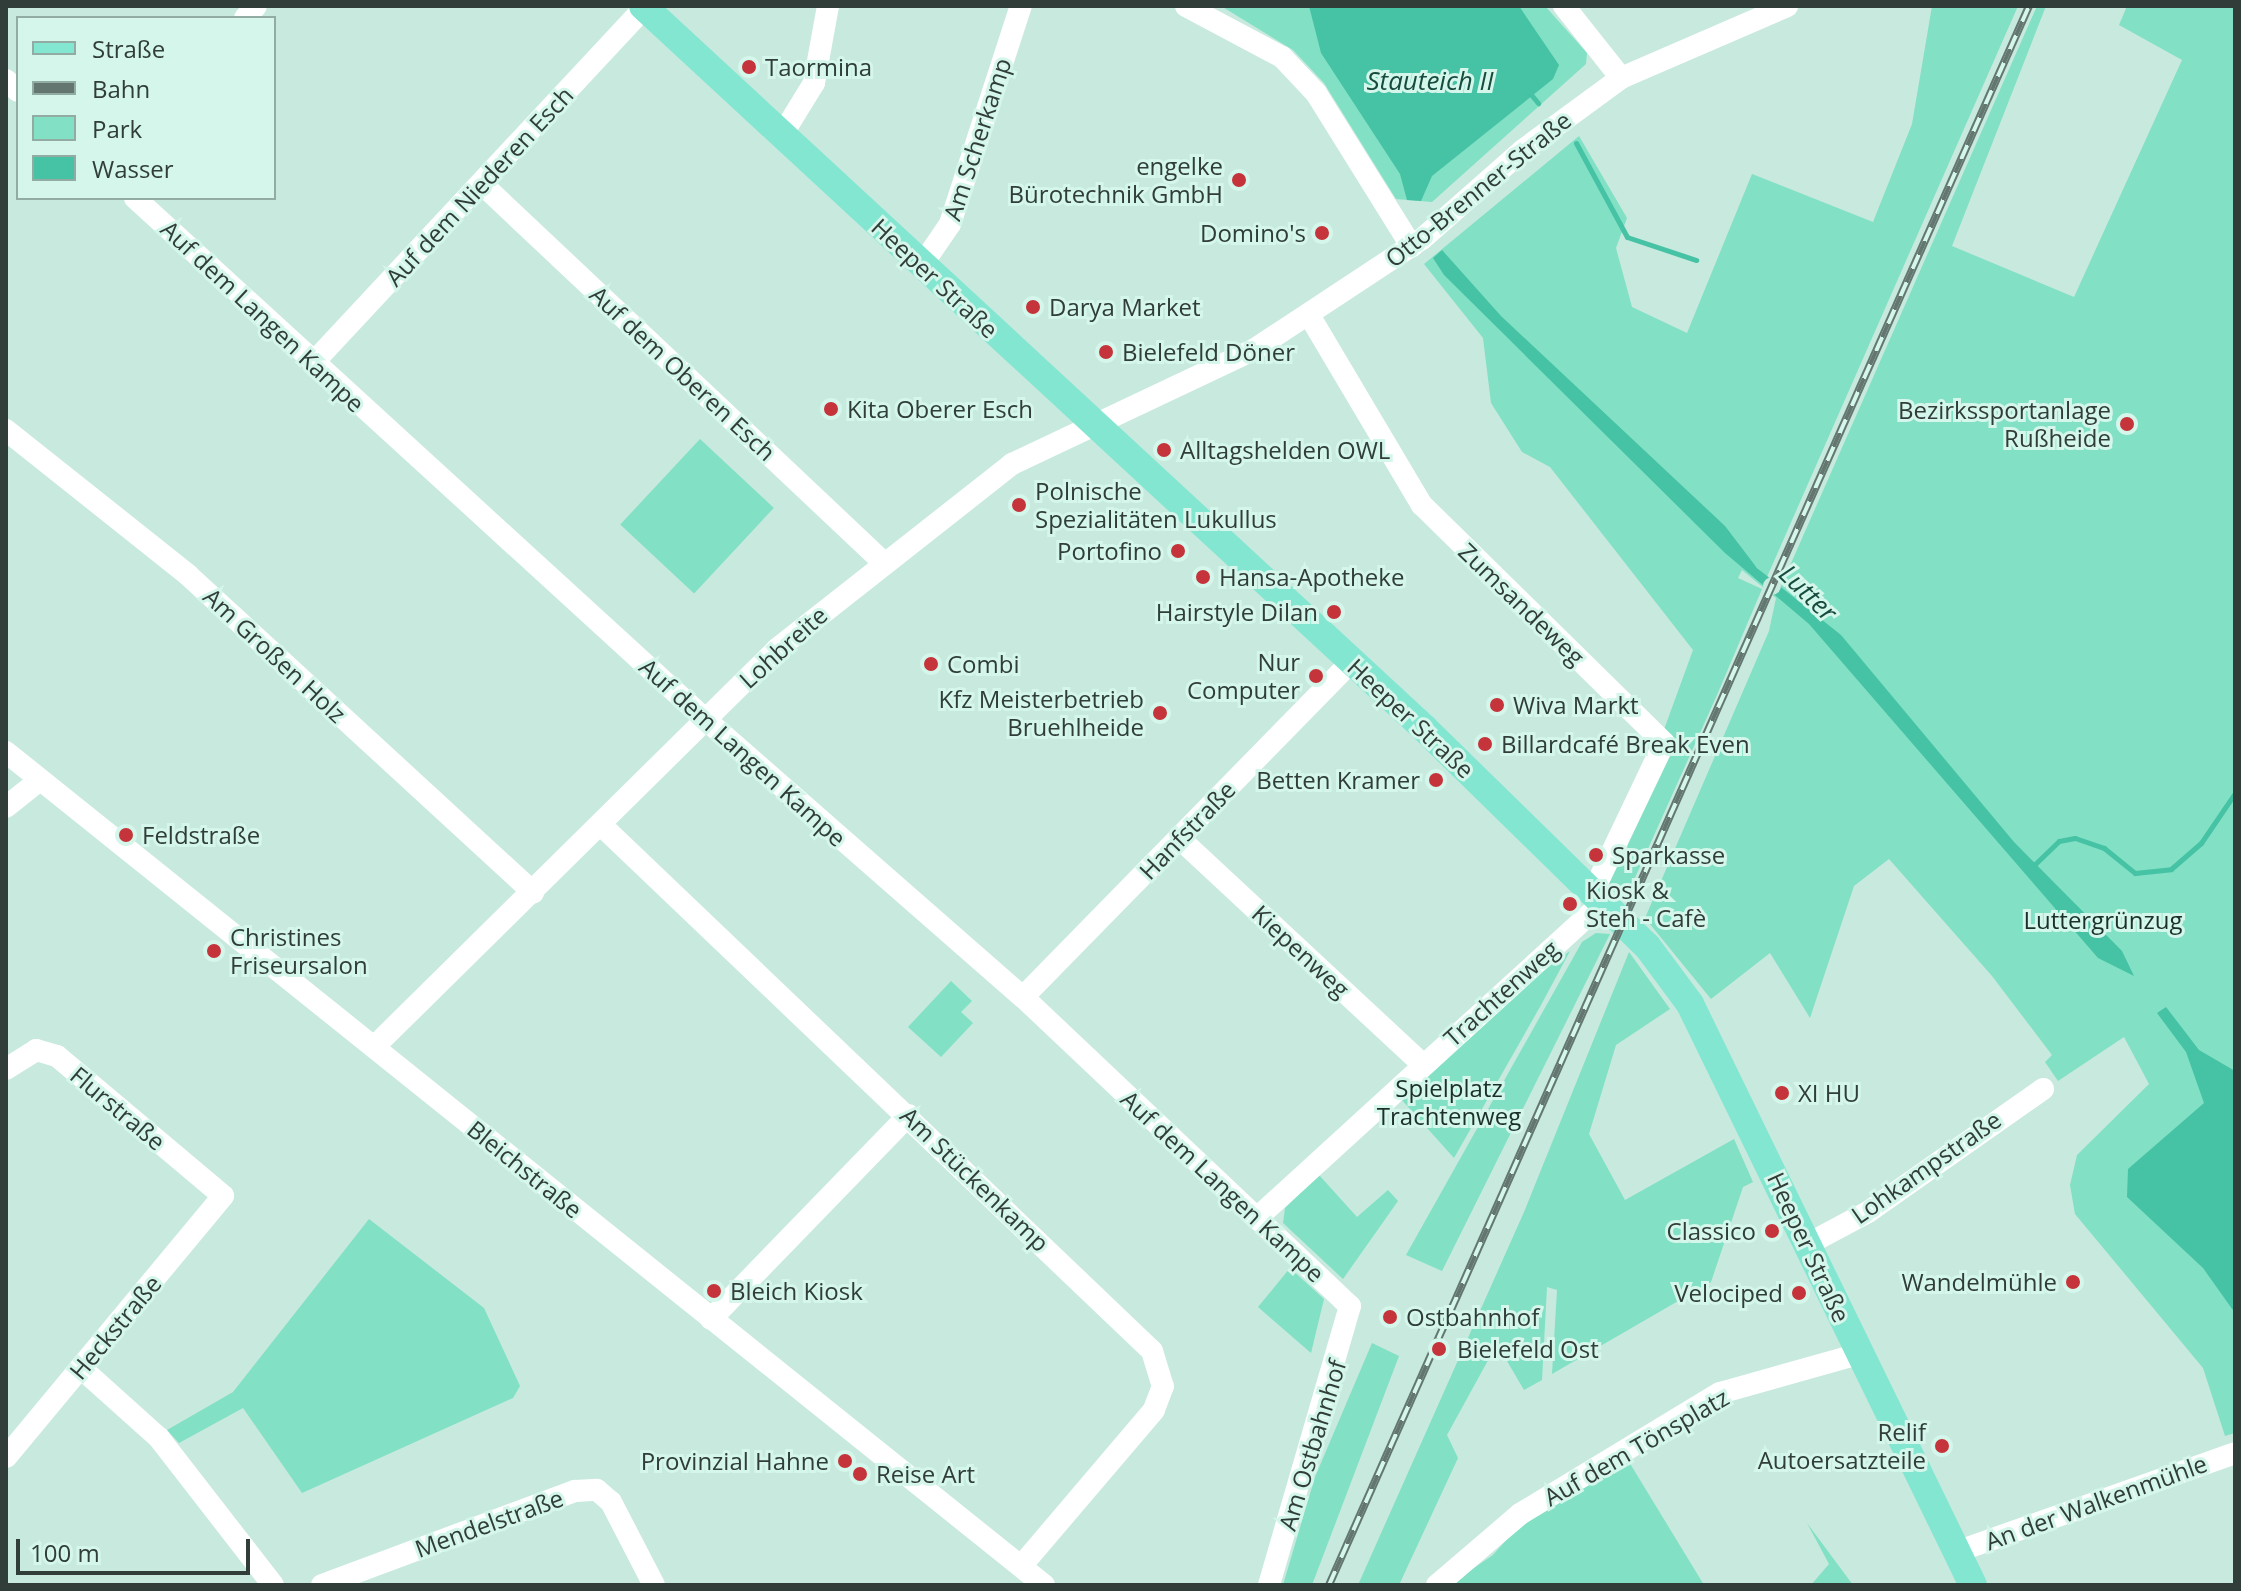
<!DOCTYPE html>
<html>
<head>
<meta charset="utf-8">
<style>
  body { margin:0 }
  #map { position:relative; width:2241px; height:1591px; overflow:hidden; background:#c7e9de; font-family:"Open Sans",sans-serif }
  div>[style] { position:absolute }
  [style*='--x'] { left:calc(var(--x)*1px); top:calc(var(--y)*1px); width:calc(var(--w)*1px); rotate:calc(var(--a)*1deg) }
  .green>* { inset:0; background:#82e0c5; transform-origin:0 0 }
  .water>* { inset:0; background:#46c2a4 }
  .pier>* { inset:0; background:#c7e9de }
  .round { border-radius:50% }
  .stream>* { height:5px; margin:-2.5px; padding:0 2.5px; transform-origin:2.5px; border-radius:2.5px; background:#46c2a4 }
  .minor>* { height:22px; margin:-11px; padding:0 11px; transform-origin:11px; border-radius:11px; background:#fff }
  .major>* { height:28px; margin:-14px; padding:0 14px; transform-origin:14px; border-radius:14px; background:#83e6d0 }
  .rail>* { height:8px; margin-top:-4px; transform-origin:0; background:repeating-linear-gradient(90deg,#d4f6eb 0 15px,#637770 0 30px); box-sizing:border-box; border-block:2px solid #637770 }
  .dots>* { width:22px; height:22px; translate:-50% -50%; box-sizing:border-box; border:4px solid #d4f6eb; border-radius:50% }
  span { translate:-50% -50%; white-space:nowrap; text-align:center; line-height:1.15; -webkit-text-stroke:6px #d4f6eb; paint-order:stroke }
  .poi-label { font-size:24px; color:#303d39 }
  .left { translate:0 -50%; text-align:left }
  .right { translate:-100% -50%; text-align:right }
  .street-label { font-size:24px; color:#303d39 }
  .park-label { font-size:24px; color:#1b302a }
  .water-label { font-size:26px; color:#174b3e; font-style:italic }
  .frame { position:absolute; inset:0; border:8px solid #303d39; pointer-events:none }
  .legend { position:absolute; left:16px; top:16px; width:260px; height:184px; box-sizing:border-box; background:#d4f6eb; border:2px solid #92aca4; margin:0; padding:10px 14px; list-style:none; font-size:24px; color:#303d39 }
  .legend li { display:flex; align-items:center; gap:16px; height:40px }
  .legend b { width:40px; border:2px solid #92aca4 }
  .scale { position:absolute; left:16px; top:1539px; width:234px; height:36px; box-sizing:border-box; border:4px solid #303d39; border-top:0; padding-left:10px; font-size:24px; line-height:28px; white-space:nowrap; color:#303d39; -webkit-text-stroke:6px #d4f6eb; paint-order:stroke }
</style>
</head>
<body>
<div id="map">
  <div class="green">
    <i style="clip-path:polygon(1221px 6px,1545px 6px,1587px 53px,1586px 64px,1432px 202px,1396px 199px,1324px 83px,1293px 50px)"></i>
    <i style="clip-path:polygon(1932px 6px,2018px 6px,1767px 577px,1747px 558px,1744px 564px,1777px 595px,2037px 6px,2046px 6px,1952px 246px,2074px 297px,2182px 60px,2119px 25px,2127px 6px,2235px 6px,2235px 1433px,2225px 1436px,2203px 1368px,2075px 1214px,2070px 1185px,2077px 1155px,2149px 1084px,2124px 1037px,2058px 1081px,2045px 1062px,2052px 1055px,1992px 976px,1889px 859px,1854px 886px,1810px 1018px,1770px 953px,1711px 999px,1645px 918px,1769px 631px,1776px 598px,1742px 570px,1738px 578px,1762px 589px,1717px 695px,1625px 900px,1607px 886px,1693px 650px,1550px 467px,1522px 452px,1491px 403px,1483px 338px,1424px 264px,1579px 136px,1627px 218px,1616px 248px,1632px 307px,1687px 333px,1752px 174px,1873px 222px,1912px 124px)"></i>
    <i style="left:700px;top:439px;width:101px;height:117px;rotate:43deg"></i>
    <i style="clip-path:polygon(1596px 933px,1610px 934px,1442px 1271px,1406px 1255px,1582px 942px)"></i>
    <i style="clip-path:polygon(1570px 951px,1541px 1005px,1454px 1158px,1401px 1099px,1517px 990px)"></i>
    <i style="clip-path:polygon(1629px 952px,1670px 1009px,1616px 1045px,1589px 1134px,1625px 1200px,1734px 1139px,1753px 1182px,1743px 1187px,1711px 1282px,1552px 1374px,1557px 1290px,1547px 1287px,1542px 1380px,1524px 1390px,1497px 1344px,1447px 1435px,1458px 1458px,1399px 1585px,1358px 1585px,1524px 1212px)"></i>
    <i style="clip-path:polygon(951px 981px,972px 1001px,961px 1012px,973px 1023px,941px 1057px,908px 1027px)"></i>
    <i style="clip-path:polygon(1319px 1175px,1357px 1217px,1388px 1190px,1398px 1201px,1343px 1279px,1283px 1223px,1285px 1208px)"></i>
    <i style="clip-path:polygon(369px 1219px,484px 1308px,520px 1386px,513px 1398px,302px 1493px,243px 1408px,179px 1443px,167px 1430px,233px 1392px)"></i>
    <i style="clip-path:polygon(1290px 1268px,1324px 1299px,1311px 1353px,1258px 1307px)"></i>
    <i style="clip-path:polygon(1372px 1343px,1399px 1356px,1312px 1585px,1283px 1585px,1315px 1477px)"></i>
    <i style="clip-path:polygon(1626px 1457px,1704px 1585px,1449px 1585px,1493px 1555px,1523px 1521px)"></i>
    <i style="clip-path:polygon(1807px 1523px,1853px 1585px,1811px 1585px,1829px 1564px)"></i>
  </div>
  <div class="water">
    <i style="clip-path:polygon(1309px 6px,1519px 6px,1559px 65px,1553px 79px,1432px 176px,1421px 201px,1407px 200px,1400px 174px,1321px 53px)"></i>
    <i style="clip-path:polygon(1442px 250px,1501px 316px,1725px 526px,1757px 568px,1841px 635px,2014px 842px,2122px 951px,2134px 976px,2098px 958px,1809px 624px,1725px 553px,1444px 275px,1433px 258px)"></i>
    <i style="clip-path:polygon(2166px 1007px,2199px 1050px,2235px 1071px,2235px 1313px,2203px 1268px,2127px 1197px,2128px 1169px,2204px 1103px,2186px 1052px,2157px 1013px)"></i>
  </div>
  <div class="pier">
    <i class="round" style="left:1763px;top:577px;width:18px;height:18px"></i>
  </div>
  <div class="stream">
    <i style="--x:1528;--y:91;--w:16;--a:50"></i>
    <i style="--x:1576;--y:143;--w:107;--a:61.5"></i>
    <i style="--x:1627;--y:237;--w:73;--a:18.4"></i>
    <i style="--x:2032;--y:867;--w:37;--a:-44"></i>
    <i style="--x:2059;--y:841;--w:16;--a:-11"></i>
    <i style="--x:2075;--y:838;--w:31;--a:19"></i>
    <i style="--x:2104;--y:848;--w:40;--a:39"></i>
    <i style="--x:2135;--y:873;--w:36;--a:-6"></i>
    <i style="--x:2171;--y:869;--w:40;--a:-41"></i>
    <i style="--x:2201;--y:843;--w:60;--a:-55.8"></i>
  </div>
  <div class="minor">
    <i style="--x:1186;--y:6;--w:109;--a:28"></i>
    <i style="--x:1282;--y:57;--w:50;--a:46.6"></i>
    <i style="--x:1316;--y:93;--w:181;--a:58.1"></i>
    <i style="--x:1564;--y:6;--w:92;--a:51.6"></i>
    <i style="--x:245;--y:18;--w:16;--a:-47"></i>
    <i style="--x:6;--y:80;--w:16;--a:43"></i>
    <i style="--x:782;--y:135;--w:61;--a:-58.4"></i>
    <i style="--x:814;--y:83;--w:78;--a:-79.7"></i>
    <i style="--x:482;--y:184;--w:551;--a:43.31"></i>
    <i style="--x:135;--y:198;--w:772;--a:42.43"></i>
    <i style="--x:705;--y:719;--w:422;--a:41.2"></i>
    <i style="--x:1023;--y:997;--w:450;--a:43.4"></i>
    <i style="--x:1350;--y:1306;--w:291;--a:106.2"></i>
    <i style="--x:922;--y:265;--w:50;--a:-55.7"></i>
    <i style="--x:950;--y:224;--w:229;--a:-72"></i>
    <i style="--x:1309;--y:315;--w:221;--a:59.3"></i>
    <i style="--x:1422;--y:505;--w:339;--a:44.5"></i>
    <i style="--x:1664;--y:743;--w:163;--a:115.5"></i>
    <i style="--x:313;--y:363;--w:485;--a:-47"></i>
    <i style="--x:6;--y:430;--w:233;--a:38.5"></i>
    <i style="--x:188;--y:575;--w:469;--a:42.6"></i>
    <i style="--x:6;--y:752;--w:1331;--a:38.75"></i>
    <i style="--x:6;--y:807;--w:43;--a:-38.5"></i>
    <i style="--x:600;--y:824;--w:763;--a:43.67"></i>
    <i style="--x:1152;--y:1351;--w:37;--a:73"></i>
    <i style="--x:1163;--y:1386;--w:26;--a:111"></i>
    <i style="--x:1154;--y:1410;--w:205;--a:130.4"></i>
    <i style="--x:1179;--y:838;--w:332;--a:42.9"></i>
    <i style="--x:1023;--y:997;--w:469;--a:-45.6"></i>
    <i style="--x:374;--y:1047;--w:566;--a:-44.64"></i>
    <i style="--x:777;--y:649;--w:299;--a:-38.2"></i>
    <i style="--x:1012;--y:464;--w:269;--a:-25.3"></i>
    <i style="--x:1255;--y:349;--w:200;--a:-33.4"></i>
    <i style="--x:1422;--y:239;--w:135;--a:-41.4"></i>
    <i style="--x:1523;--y:150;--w:122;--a:-36.3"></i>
    <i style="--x:1621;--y:78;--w:181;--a:-23.4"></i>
    <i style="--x:6;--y:1069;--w:36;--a:-32"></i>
    <i style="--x:36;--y:1050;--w:22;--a:16"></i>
    <i style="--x:57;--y:1056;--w:217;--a:40.1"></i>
    <i style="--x:223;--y:1196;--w:339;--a:129.7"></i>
    <i style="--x:1258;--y:1217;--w:470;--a:-42.4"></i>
    <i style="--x:1808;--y:1244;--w:68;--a:-28.1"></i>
    <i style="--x:1868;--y:1212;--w:214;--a:-35.1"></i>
    <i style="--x:711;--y:1319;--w:284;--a:-45.9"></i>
    <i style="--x:81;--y:1368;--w:105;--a:41.9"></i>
    <i style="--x:159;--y:1438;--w:186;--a:52.2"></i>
    <i style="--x:1956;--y:1552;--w:296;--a:-19.5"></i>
    <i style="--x:322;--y:1585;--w:270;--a:-20.4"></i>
    <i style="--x:575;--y:1491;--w:22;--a:-3"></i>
    <i style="--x:597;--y:1490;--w:18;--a:41"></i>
    <i style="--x:611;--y:1502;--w:93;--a:62.6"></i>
    <i style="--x:1437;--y:1585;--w:109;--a:-40.5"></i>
    <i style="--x:1520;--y:1514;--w:234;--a:-31.2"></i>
    <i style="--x:1720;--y:1393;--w:144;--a:-15.7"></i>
  </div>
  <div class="major">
    <i style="--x:643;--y:6;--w:1064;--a:42.75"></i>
    <i style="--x:1424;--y:728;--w:312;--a:44.4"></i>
    <i style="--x:1647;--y:946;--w:72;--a:53.4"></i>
    <i style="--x:1690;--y:1004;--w:646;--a:64.03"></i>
  </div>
  <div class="rail">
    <i style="--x:1329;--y:1585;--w:1727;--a:-66.09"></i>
  </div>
  <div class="dots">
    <i style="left:749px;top:67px;background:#c4343a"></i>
    <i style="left:1239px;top:180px;background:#c4343a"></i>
    <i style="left:1322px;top:233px;background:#c4343a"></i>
    <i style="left:1033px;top:307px;background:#c4343a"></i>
    <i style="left:1106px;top:352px;background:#c4343a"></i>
    <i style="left:831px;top:409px;background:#c4343a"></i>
    <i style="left:2127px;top:424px;background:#c4343a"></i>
    <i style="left:1164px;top:450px;background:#c4343a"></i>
    <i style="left:1019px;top:505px;background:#c4343a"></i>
    <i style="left:1178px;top:551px;background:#c4343a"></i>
    <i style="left:1203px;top:577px;background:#c4343a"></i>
    <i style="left:1334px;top:612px;background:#c4343a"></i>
    <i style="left:931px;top:664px;background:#c4343a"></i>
    <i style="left:1316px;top:676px;background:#c4343a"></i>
    <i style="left:1497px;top:705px;background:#c4343a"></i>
    <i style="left:1160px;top:713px;background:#c4343a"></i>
    <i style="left:1485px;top:744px;background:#c4343a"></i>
    <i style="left:1436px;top:780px;background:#c4343a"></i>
    <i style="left:126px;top:835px;background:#c4343a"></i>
    <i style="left:1596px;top:855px;background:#c4343a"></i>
    <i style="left:1570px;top:904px;background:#c4343a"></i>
    <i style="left:214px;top:951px;background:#c4343a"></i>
    <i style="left:1782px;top:1093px;background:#c4343a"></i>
    <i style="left:1772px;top:1231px;background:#c4343a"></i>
    <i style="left:2073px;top:1282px;background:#c4343a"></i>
    <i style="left:714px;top:1291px;background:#c4343a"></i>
    <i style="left:1799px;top:1293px;background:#c4343a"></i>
    <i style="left:1390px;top:1317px;background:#c4343a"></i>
    <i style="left:1439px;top:1349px;background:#c4343a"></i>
    <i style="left:1942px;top:1446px;background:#c4343a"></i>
    <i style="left:845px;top:1461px;background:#c4343a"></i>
    <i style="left:860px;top:1474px;background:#c4343a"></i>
  </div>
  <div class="poi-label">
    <span class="left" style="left:765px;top:67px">Taormina</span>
    <span class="right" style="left:1223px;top:180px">engelke<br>Bürotechnik GmbH</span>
    <span class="right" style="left:1306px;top:233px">Domino's</span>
    <span class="left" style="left:1049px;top:307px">Darya Market</span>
    <span class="left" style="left:1122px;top:352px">Bielefeld Döner</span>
    <span class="left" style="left:847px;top:409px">Kita Oberer Esch</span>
    <span class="right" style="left:2111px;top:424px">Bezirkssportanlage<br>Rußheide</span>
    <span class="left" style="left:1180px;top:450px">Alltagshelden OWL</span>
    <span class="left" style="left:1035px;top:505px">Polnische<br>Spezialitäten Lukullus</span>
    <span class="right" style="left:1162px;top:551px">Portofino</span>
    <span class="left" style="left:1219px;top:577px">Hansa-Apotheke</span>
    <span class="right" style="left:1318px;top:612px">Hairstyle Dilan</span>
    <span class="right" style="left:1300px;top:676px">Nur<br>Computer</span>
    <span class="left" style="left:947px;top:664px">Combi</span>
    <span class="right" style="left:1144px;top:713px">Kfz Meisterbetrieb<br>Bruehlheide</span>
    <span class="left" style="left:1513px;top:705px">Wiva Markt</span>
    <span class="left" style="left:1501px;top:744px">Billardcafé Break Even</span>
    <span class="right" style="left:1420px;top:780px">Betten Kramer</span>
    <span class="left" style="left:142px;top:835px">Feldstraße</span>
    <span class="left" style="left:1612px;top:855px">Sparkasse</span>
    <span class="left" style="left:1586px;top:904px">Kiosk &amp;<br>Steh - Cafè</span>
    <span class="left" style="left:230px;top:951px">Christines<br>Friseursalon</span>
    <span class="left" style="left:1798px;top:1093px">XI HU</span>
    <span class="right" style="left:1756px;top:1231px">Classico</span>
    <span class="right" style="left:2057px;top:1282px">Wandelmühle</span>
    <span class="left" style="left:730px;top:1291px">Bleich Kiosk</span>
    <span class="right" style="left:1783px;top:1293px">Velociped</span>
    <span class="left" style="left:1406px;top:1317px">Ostbahnhof</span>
    <span class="left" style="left:1457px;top:1349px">Bielefeld Ost</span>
    <span class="right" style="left:1926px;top:1446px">Relif<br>Autoersatzteile</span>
    <span class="right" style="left:829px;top:1461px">Provinzial Hahne</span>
    <span class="left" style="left:876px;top:1474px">Reise Art</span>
  </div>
  <div class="street-label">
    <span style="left:977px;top:139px;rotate:-72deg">Am Scherkamp</span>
    <span style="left:479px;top:186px;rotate:-47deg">Auf dem Niederen Esch</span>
    <span style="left:1478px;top:189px;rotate:-39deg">Otto-Brenner-Straße</span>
    <span style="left:935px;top:278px;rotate:43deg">Heeper Straße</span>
    <span style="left:263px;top:316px;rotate:43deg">Auf dem Langen Kampe</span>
    <span style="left:683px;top:373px;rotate:43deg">Auf dem Oberen Esch</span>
    <span style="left:1522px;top:604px;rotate:44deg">Zumsandeweg</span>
    <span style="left:783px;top:647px;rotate:-42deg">Lohbreite</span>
    <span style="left:275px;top:655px;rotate:43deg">Am Großen Holz</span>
    <span style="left:1411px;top:718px;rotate:43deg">Heeper Straße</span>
    <span style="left:743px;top:752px;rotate:42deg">Auf dem Langen Kampe</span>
    <span style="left:1187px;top:830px;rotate:-46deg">Hanfstraße</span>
    <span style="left:1301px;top:951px;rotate:43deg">Kiepenweg</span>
    <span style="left:1501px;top:993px;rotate:-42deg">Trachtenweg</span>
    <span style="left:118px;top:1108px;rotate:40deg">Flurstraße</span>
    <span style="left:1926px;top:1167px;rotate:-35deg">Lohkampstraße</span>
    <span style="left:525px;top:1169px;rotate:39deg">Bleichstraße</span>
    <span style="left:975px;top:1179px;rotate:44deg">Am Stückenkamp</span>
    <span style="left:1223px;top:1186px;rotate:43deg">Auf dem Langen Kampe</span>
    <span style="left:1809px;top:1247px;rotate:65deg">Heeper Straße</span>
    <span style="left:115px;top:1327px;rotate:-50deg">Heckstraße</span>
    <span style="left:1312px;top:1445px;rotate:-73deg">Am Ostbahnhof</span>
    <span style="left:1636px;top:1447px;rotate:-30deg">Auf dem Tönsplatz</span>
    <span style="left:2096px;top:1502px;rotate:-20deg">An der Walkenmühle</span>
    <span style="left:489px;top:1523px;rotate:-20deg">Mendelstraße</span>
  </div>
  <div class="park-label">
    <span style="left:2103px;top:920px">Luttergrünzug</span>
    <span style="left:1449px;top:1102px">Spielplatz<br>Trachtenweg</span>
  </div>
  <div class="water-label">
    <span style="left:1430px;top:81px">Stauteich II</span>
    <span style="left:1808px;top:593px;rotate:44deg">Lutter</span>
  </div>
  <div class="frame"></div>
  <ul class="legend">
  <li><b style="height:10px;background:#83e6d0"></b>Straße</li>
  <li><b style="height:10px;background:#637770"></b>Bahn</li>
  <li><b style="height:22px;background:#82e0c5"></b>Park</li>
  <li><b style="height:22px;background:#46c2a4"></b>Wasser</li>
  </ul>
  <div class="scale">100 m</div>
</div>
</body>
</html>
